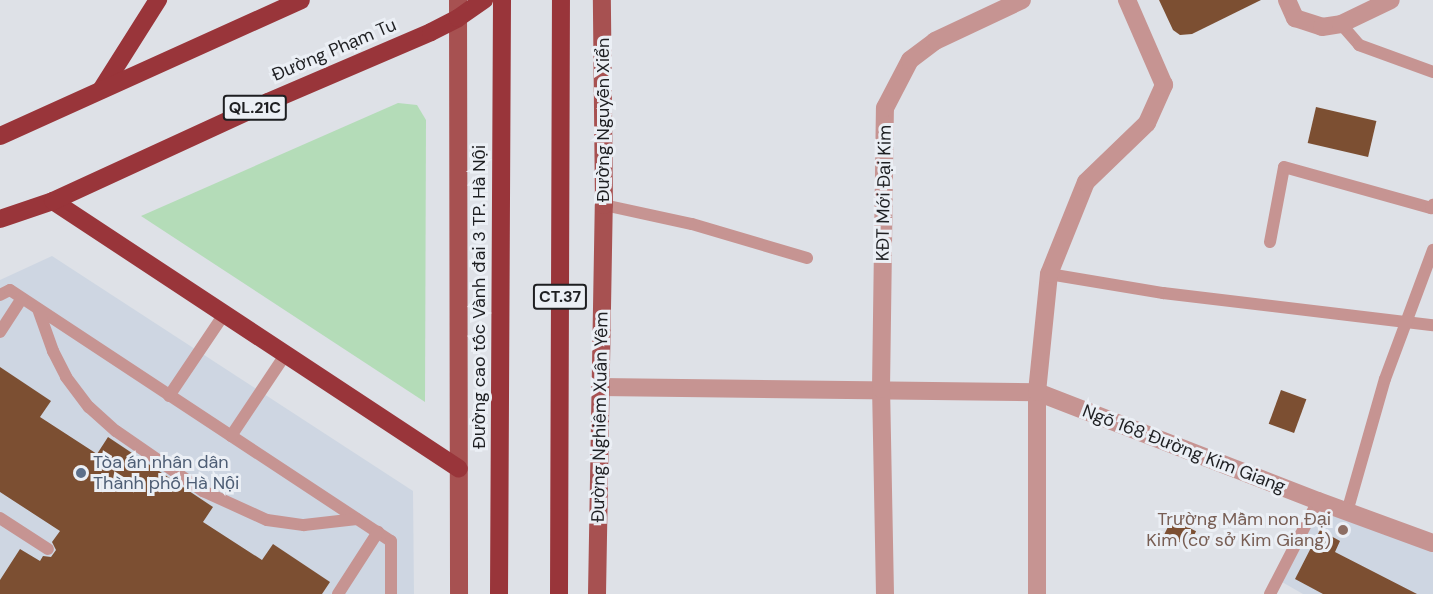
<!DOCTYPE html>
<html>
<head>
<meta charset="utf-8">
<style>
  body { margin:0 }
  #map { position:relative; width:1433px; height:594px; overflow:hidden; background:#dee1e7; font-family:"DM Sans",sans-serif }
  div>[style] { position:absolute }
  [style*='--x'] { left:calc(var(--x)*1px); top:calc(var(--y)*1px); width:calc(var(--w)*1px); rotate:calc(var(--a)*1deg) }
  .built>* { inset:0; background:#ced6e2 }
  .green>* { inset:0; background:#b4dcb8 }
  .building>* { inset:0; background:#7c4f32; transform-origin:0 0 }
  .lane>* { height:12px; margin:-6px; padding:0 6px; transform-origin:6px; border-radius:6px; background:#c69492 }
  .street>* { height:18px; margin:-9px; padding:0 9px; transform-origin:9px; border-radius:9px; background:#c69492 }
  .primary>* { height:18px; margin:-9px; padding:0 9px; transform-origin:9px; border-radius:9px; background:#a75151 }
  .highway>* { height:18px; margin:-9px; padding:0 9px; transform-origin:9px; border-radius:9px; background:#99353a }
  .dots>* { width:16px; height:16px; translate:-50% -50%; box-sizing:border-box; border:3px solid #ebeff5; border-radius:50% }
  span { translate:-50% -50%; white-space:nowrap; text-align:center; line-height:1.15; -webkit-text-stroke:6px #ebeff5; paint-order:stroke }
  .shield-label span { padding:2px 4px; background:#ebeff5; border:2px solid; border-radius:4px; -webkit-text-stroke-width:0 }
  .shield-label { font-size:16px; color:#1e1f22; font-weight:700 }
  .street-label { font-size:18px; color:#1e1f22 }
  .service-label { font-size:18px; color:#4e5e75 }
  .left { translate:0 -50%; text-align:left }
  .education-label { font-size:18px; color:#785e54 }
  .right { translate:-100% -50%; text-align:right }
</style>
</head>
<body>
<div id="map">
  <div class="built">
    <i style="clip-path:polygon(52px 256px,413px 491px,414px 594px,0 594px,0 280px)"></i>
    <i style="clip-path:polygon(1321px 508px,1433px 552px,1433px 594px,1303px 594px,1282px 582px)"></i>
  </div>
  <div class="green">
    <i style="clip-path:polygon(398px 103px,417px 105px,426px 120px,425px 402px,141px 216px)"></i>
  </div>
  <div class="building">
    <i style="clip-path:polygon(1159px 0,1261px 0,1192px 34px,1180px 35px,1173px 30px)"></i>
    <i style="left:1316px;top:107px;width:62px;height:37px;rotate:13deg"></i>
    <i style="clip-path:polygon(0 367px,51px 401px,40px 417px,97px 454px,108px 437px,213px 507px,203px 522px,262px 560px,273px 544px,330px 582px,322px 594px,0 594px,0 580px,20px 549px,40px 561px,43px 556px,51px 557px,56px 550px,52px 542px,60px 531px,0 492px)"></i>
    <i style="left:1281px;top:390px;width:27px;height:36px;rotate:20deg"></i>
    <i style="left:1172px;top:519px;width:27px;height:17px;rotate:27deg"></i>
    <i style="clip-path:polygon(1320px 530px,1340px 541px,1335px 552px,1417px 594px,1323px 594px,1295px 579px)"></i>
  </div>
  <div class="lane">
    <i style="--x:1341;--y:24;--w:28;--a:49"></i>
    <i style="--x:1359;--y:45;--w:79;--a:20"></i>
    <i style="--x:604;--y:205;--w:90;--a:12.2"></i>
    <i style="--x:692;--y:224;--w:120;--a:16.5"></i>
    <i style="--x:1270;--y:242;--w:76;--a:-79.4"></i>
    <i style="--x:1284;--y:167;--w:153;--a:15.6"></i>
    <i style="--x:1431;--y:208;--w:4;--a:-56"></i>
    <i style="--x:1049;--y:274;--w:116;--a:9.5"></i>
    <i style="--x:1163;--y:293;--w:272;--a:6.8"></i>
    <i style="--x:0;--y:295;--w:11;--a:-27"></i>
    <i style="--x:10;--y:290;--w:456;--a:33.4"></i>
    <i style="--x:391;--y:541;--w:53;--a:90"></i>
    <i style="--x:38;--y:309;--w:45;--a:70.3"></i>
    <i style="--x:53;--y:351;--w:29;--a:63"></i>
    <i style="--x:66;--y:377;--w:38;--a:53"></i>
    <i style="--x:89;--y:407;--w:36;--a:42"></i>
    <i style="--x:116;--y:431;--w:106;--a:34.6"></i>
    <i style="--x:203;--y:491;--w:70;--a:24.4"></i>
    <i style="--x:267;--y:520;--w:37;--a:8"></i>
    <i style="--x:304;--y:525;--w:53;--a:-6.5"></i>
    <i style="--x:0;--y:332;--w:40;--a:-57.1"></i>
    <i style="--x:169;--y:396;--w:99;--a:-56.1"></i>
    <i style="--x:231;--y:436;--w:97;--a:-56.3"></i>
    <i style="--x:1347;--y:512;--w:138;--a:-74.1"></i>
    <i style="--x:1385;--y:379;--w:138;--a:-69.6"></i>
    <i style="--x:0;--y:518;--w:57;--a:32.9"></i>
    <i style="--x:338;--y:594;--w:74;--a:-57.2"></i>
    <i style="--x:1270;--y:594;--w:105;--a:-62.7"></i>
  </div>
  <div class="street">
    <i style="--x:1287;--y:0;--w:20;--a:66"></i>
    <i style="--x:1295;--y:18;--w:28;--a:18"></i>
    <i style="--x:1322;--y:27;--w:19;--a:-9"></i>
    <i style="--x:1341;--y:24;--w:55;--a:-25.6"></i>
    <i style="--x:600;--y:387;--w:437;--a:0.7"></i>
    <i style="--x:1037;--y:392;--w:301;--a:21.2"></i>
    <i style="--x:1318;--y:501;--w:122;--a:20.1"></i>
    <i style="--x:885;--y:594;--w:205;--a:-91.1"></i>
    <i style="--x:881;--y:389;--w:281;--a:-89.2"></i>
    <i style="--x:885;--y:108;--w:54;--a:-62.5"></i>
    <i style="--x:910;--y:60;--w:31;--a:-37"></i>
    <i style="--x:935;--y:41;--w:96;--a:-25.2"></i>
    <i style="--x:1037;--y:594;--w:202;--a:-90"></i>
    <i style="--x:1037;--y:392;--w:119;--a:-84.2"></i>
    <i style="--x:1049;--y:274;--w:99;--a:-68.1"></i>
    <i style="--x:1086;--y:182;--w:85;--a:-44"></i>
    <i style="--x:1147;--y:123;--w:42;--a:-65.9"></i>
    <i style="--x:1164;--y:85;--w:93;--a:-113.5"></i>
  </div>
  <div class="primary">
    <i style="--x:458;--y:0;--w:594;--a:89.9"></i>
    <i style="--x:597;--y:594;--w:389;--a:-89"></i>
    <i style="--x:604;--y:205;--w:205;--a:-90.6"></i>
  </div>
  <div class="highway">
    <i style="--x:101;--y:90;--w:107;--a:-57.7"></i>
    <i style="--x:0;--y:136;--w:330;--a:-24.3"></i>
    <i style="--x:53;--y:201;--w:486;--a:33.4"></i>
    <i style="--x:0;--y:219;--w:56;--a:-18.8"></i>
    <i style="--x:53;--y:201;--w:237;--a:-24.7"></i>
    <i style="--x:268;--y:102;--w:177;--a:-23.2"></i>
    <i style="--x:431;--y:32;--w:30;--a:-27"></i>
    <i style="--x:458;--y:18;--w:32;--a:-35"></i>
    <i style="--x:499;--y:594;--w:594;--a:-89.71"></i>
    <i style="--x:559;--y:594;--w:594;--a:-89.81"></i>
  </div>
  <div class="dots">
    <i style="left:81px;top:473px;background:#5c6f8a"></i>
    <i style="left:1343px;top:530px;background:#8d6e63"></i>
  </div>
  <div class="shield-label">
    <span style="left:255px;top:108px">QL.21C</span>
    <span style="left:560px;top:297px">CT.37</span>
  </div>
  <div class="street-label">
    <span style="left:334px;top:50px;rotate:-23deg">Đường Phạm Tu</span>
    <span style="left:603px;top:120px;rotate:-90deg">Đường Nguyễn Xiển</span>
    <span style="left:884px;top:193px;rotate:-89deg">KĐT Mới Đại Kim</span>
    <span style="left:479px;top:297px;rotate:-90deg">Đường cao tốc Vành đai 3 TP. Hà Nội</span>
    <span style="left:600px;top:417px;rotate:-89deg">Đường Nghiêm Xuân Yêm</span>
    <span style="left:1184px;top:449px;rotate:21deg">Ngõ 168 Đường Kim Giang</span>
  </div>
  <div class="service-label">
    <span class="left" style="left:93px;top:473px">Tòa án nhân dân<br>Thành phố Hà Nội</span>
  </div>
  <div class="education-label">
    <span class="right" style="left:1331px;top:530px">Trường Mầm non Đại<br>Kim (cơ sở Kim Giang)</span>
  </div>
</div>
</body>
</html>
